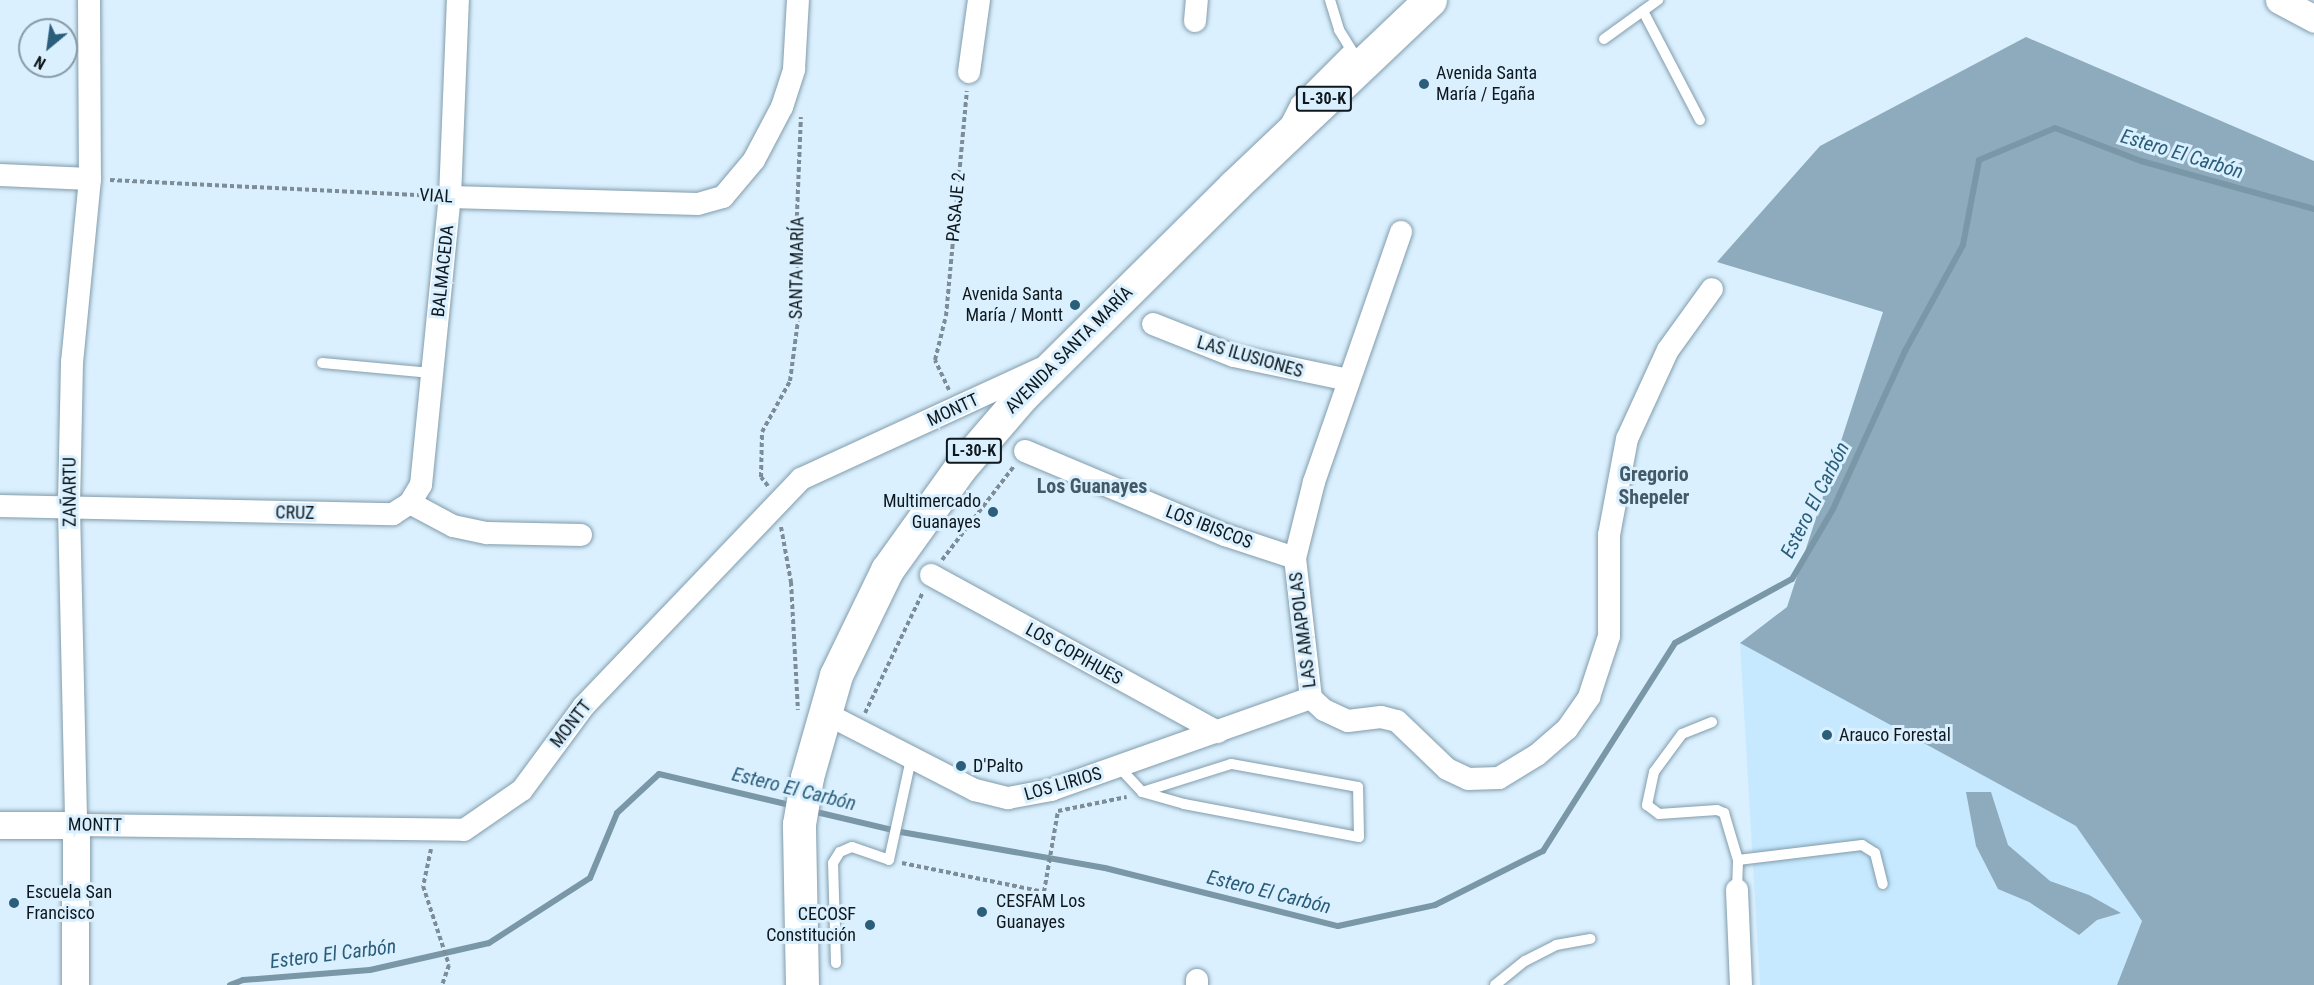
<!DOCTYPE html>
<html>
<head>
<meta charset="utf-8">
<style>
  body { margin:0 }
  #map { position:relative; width:2314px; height:985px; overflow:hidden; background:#daf0fe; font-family:"Roboto Condensed",sans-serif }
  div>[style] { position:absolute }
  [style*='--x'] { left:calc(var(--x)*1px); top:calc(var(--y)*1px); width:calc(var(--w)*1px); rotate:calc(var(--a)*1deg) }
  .built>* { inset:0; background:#c6e9ff }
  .forest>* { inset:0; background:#8eabbd }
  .stream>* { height:6px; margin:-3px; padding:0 3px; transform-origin:3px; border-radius:3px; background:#7a97a8 }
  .path>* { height:4px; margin-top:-2px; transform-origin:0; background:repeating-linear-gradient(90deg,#7c8d97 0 4.5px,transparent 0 7.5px) }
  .roads { filter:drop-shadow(0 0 2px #829cac) drop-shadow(0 0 2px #829cac) }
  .service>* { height:10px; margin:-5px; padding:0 5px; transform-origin:5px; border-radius:5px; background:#fff }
  .minor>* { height:22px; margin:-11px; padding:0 11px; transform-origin:11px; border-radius:11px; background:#fff }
  .tertiary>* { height:27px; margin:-13.5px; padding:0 13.5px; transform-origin:13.5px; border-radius:13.5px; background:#fff }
  .primary>* { height:33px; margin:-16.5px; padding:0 16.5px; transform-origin:16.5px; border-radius:16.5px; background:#fff }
  .dots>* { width:16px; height:16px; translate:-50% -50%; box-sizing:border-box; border:3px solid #daf0fe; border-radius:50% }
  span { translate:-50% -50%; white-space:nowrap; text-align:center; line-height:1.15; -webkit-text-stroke:6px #daf0fe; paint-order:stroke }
  .shield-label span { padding:2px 4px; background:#daf0fe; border:2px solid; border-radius:4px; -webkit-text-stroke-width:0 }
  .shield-label { font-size:16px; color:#0e181e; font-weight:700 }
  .poi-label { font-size:18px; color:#0e181e }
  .left { translate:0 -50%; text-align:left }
  .right { translate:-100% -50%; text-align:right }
  .street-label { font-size:18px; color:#0e181e }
  .water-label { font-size:20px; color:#2a5d79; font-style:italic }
  .neighbourhood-label { font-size:20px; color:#425a68; font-weight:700 }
  .north { position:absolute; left:18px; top:18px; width:60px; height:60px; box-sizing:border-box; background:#daf0fe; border:2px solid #889aa4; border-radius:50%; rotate:209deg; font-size:16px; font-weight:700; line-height:24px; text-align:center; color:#0e181e }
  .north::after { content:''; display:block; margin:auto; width:21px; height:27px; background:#2a5e7b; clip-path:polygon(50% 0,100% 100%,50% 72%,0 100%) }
</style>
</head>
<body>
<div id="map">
  <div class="built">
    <i style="clip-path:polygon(1740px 643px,2076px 826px,2142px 921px,2117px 985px,1760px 985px)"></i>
  </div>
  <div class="forest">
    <i style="clip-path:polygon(2026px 37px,2314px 161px,2314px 985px,2117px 985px,2142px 921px,2076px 826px,1740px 643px,1787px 607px,1883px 312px,1717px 262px,1820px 146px)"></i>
    <i style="clip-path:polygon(1966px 792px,1991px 792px,2008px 845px,2050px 881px,2089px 895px,2121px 913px,2097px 920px,2079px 935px,2029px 902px,1998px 889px,1976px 846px)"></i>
  </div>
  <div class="stream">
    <i style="--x:812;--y:811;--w:91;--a:13.3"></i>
    <i style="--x:901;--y:832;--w:207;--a:10"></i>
    <i style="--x:1105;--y:868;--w:240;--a:14"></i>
    <i style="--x:1338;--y:926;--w:99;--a:-12.2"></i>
    <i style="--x:1435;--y:905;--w:121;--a:-26.6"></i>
    <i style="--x:1543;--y:851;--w:246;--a:-57.6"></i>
    <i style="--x:1675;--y:643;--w:133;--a:-28.7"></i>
    <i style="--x:1792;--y:579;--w:81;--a:-59.6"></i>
    <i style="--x:1833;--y:509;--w:174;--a:-65.5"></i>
    <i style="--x:1905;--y:351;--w:121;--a:-61.3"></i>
    <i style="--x:1963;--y:245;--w:86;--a:-79.3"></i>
    <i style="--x:1979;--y:160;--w:82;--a:-22.8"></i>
    <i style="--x:2055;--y:128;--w:92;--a:21"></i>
    <i style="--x:2141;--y:161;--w:180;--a:15.5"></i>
    <i style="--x:230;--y:985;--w:14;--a:-21"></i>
    <i style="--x:243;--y:980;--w:127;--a:-4.5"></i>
    <i style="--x:370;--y:970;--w:122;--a:-12.8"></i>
    <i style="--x:489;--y:943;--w:120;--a:-32.8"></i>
    <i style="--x:590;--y:878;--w:70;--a:-67.4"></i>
    <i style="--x:617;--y:813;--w:57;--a:-42.9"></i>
    <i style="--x:659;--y:774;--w:139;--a:13.3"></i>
  </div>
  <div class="path">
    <i style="--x:110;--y:180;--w:322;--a:2.8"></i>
    <i style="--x:949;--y:390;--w:33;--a:-115"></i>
    <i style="--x:935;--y:360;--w:45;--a:-76"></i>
    <i style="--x:946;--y:316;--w:226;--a:-84.7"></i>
    <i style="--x:768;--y:486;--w:11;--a:-128"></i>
    <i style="--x:761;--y:477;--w:45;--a:-88.7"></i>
    <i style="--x:762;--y:432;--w:58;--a:-61.2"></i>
    <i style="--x:790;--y:381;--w:77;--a:-82.5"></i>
    <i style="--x:800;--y:305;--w:66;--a:-93.5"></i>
    <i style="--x:796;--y:239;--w:122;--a:-87.7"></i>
    <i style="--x:781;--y:527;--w:56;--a:79.7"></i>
    <i style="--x:791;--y:582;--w:128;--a:86.9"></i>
    <i style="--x:942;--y:560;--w:118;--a:-52.5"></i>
    <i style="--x:865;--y:713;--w:134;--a:-64.4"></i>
    <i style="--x:431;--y:849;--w:38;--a:102"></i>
    <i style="--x:423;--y:886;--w:83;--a:71.8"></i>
    <i style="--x:449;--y:965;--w:21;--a:109"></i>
    <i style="--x:902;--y:863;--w:145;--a:11.5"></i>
    <i style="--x:1044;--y:892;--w:82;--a:-80.2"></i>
    <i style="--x:1058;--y:811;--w:70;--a:-11.5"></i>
  </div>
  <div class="roads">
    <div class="service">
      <i style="--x:1330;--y:0;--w:31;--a:73"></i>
      <i style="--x:1339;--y:30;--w:28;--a:58"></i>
      <i style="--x:1643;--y:11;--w:123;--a:62.4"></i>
      <i style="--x:1604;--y:39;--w:67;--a:-35.8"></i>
      <i style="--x:1286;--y:122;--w:22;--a:-63"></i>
      <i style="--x:1296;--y:102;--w:76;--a:-45"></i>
      <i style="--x:322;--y:363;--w:110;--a:5.2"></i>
      <i style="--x:1712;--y:722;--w:32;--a:158"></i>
      <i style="--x:1682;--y:734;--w:47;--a:126.4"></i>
      <i style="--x:1654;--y:772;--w:34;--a:102"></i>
      <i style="--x:1647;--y:805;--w:15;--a:37"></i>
      <i style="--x:1659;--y:814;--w:58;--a:-3.9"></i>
      <i style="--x:1717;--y:810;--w:8;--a:23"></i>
      <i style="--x:1724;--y:813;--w:49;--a:73.4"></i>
      <i style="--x:1119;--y:767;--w:34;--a:47"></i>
      <i style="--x:1142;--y:792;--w:44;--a:15.9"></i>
      <i style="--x:1184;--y:804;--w:178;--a:10.7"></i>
      <i style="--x:1359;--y:837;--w:50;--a:-91.1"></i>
      <i style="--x:1358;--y:787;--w:129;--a:-169.7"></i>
      <i style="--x:1231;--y:764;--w:93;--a:162.5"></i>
      <i style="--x:1737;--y:890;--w:30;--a:-88"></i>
      <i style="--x:1738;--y:860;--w:125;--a:-6.9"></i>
      <i style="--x:1862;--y:845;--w:15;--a:32"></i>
      <i style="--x:1875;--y:853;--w:32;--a:76"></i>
      <i style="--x:836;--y:963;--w:100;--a:-91.7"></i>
      <i style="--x:833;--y:863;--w:13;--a:-58"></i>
      <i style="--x:840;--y:852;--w:13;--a:-23"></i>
      <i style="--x:852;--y:847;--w:39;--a:19"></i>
      <i style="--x:889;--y:860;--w:103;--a:-77.7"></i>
      <i style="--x:1495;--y:985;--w:38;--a:-39"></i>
      <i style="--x:1525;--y:961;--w:35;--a:-27"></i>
      <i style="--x:1556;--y:945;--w:35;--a:-10"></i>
    </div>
    <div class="minor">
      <i style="--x:89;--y:0;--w:179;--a:89.7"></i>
      <i style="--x:90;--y:179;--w:184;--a:95.6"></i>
      <i style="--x:72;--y:362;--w:147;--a:91.2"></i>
      <i style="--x:69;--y:509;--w:316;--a:88.7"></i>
      <i style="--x:76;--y:825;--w:388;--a:0.7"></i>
      <i style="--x:464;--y:830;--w:70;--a:-34.6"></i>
      <i style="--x:522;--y:790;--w:104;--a:-53.6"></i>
      <i style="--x:584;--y:706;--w:314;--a:-46.3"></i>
      <i style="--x:801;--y:479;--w:263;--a:-24.7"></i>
      <i style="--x:1195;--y:21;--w:21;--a:-85"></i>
      <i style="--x:969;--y:72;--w:73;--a:-82.1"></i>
      <i style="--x:0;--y:175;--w:90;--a:2.5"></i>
      <i style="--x:450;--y:197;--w:248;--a:1.6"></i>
      <i style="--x:698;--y:204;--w:26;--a:-16"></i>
      <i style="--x:723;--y:197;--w:48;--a:-50"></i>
      <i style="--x:754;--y:160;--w:60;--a:-62.2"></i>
      <i style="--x:782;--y:107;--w:40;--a:-72"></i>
      <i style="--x:794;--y:69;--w:69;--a:-86.7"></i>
      <i style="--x:1401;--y:232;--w:265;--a:109.2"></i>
      <i style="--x:1314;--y:482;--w:78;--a:104"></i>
      <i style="--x:1295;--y:558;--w:141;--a:83.5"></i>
      <i style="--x:1311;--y:698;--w:18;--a:43"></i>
      <i style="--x:1324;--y:710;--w:26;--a:25"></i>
      <i style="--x:1348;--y:721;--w:33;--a:-7"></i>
      <i style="--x:1381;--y:717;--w:16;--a:14"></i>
      <i style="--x:1397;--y:721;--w:69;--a:43.8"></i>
      <i style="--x:1447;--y:769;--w:23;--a:25"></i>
      <i style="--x:1468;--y:779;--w:31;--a:-2"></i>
      <i style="--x:1499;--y:778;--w:44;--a:-31.2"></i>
      <i style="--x:1537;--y:755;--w:40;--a:-41"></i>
      <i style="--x:1567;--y:729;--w:39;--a:-55"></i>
      <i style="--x:1589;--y:697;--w:64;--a:-71.8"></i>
      <i style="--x:1609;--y:636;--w:101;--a:-90"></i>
      <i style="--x:1609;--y:535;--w:98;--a:-79.4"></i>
      <i style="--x:1627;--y:439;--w:98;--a:-65.3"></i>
      <i style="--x:1668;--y:350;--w:75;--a:-54.2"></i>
      <i style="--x:1153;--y:324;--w:87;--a:21.6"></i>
      <i style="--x:1234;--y:356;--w:117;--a:11.8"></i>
      <i style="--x:1025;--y:451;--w:217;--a:22.8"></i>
      <i style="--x:1225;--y:535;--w:74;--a:18.2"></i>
      <i style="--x:410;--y:503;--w:49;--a:28.1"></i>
      <i style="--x:453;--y:526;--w:35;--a:12"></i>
      <i style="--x:487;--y:533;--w:94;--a:1.2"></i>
      <i style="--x:0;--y:506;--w:393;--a:1.2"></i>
      <i style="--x:393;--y:514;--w:20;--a:-33"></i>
      <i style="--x:410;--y:503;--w:21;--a:-59"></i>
      <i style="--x:421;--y:485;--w:289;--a:-84.3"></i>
      <i style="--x:450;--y:197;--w:197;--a:-87.7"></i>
      <i style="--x:931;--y:575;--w:327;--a:28.7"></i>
      <i style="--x:823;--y:712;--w:171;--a:27.2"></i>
      <i style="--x:975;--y:790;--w:34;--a:14"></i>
      <i style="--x:1008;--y:798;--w:44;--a:-10.5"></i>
      <i style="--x:1051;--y:790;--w:276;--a:-19.5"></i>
      <i style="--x:1737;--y:890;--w:95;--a:87.6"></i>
      <i style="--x:1197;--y:980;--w:5;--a:90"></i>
    </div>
    <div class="tertiary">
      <i style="--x:2279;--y:0;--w:40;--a:28"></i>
      <i style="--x:0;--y:825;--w:76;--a:0"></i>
      <i style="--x:76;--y:825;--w:160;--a:90.4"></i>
    </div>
    <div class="primary">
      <i style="--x:802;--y:985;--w:161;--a:-91.1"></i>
      <i style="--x:799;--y:824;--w:48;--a:-80.3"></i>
      <i style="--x:807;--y:777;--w:106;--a:-74.1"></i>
      <i style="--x:836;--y:675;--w:117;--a:-64.1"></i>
      <i style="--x:887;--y:570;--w:125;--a:-54.4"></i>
      <i style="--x:960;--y:468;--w:95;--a:-49.3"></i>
      <i style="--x:1022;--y:396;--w:298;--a:-44.7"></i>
      <i style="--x:1234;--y:186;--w:270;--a:-43.5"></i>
    </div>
  </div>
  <div class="dots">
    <i style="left:1424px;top:84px;background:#2a5e7b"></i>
    <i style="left:1075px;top:305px;background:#2a5e7b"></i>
    <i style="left:993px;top:512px;background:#2a5e7b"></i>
    <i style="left:1827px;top:735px;background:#2a5e7b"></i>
    <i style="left:961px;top:766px;background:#2a5e7b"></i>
    <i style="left:14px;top:903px;background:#2a5e7b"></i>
    <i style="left:982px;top:912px;background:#2a5e7b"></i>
    <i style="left:870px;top:925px;background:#2a5e7b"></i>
  </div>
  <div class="shield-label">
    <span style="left:1324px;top:99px">L-30-K</span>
    <span style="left:974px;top:451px">L-30-K</span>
  </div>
  <div class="poi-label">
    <span class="left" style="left:1436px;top:84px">Avenida Santa<br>María / Egaña</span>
    <span class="right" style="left:1063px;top:305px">Avenida Santa<br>María / Montt</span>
    <span class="right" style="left:981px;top:512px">Multimercado<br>Guanayes</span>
    <span class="left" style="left:1839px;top:735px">Arauco Forestal</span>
    <span class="left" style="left:973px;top:766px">D'Palto</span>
    <span class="left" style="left:26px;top:903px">Escuela San<br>Francisco</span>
    <span class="left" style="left:996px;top:912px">CESFAM Los<br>Guanayes</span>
    <span class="right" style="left:856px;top:925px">CECOSF<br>Constitución</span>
  </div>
  <div class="street-label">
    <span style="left:436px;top:196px;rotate:3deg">VIAL</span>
    <span style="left:956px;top:207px;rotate:-85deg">PASAJE 2</span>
    <span style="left:797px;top:268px;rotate:-89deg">SANTA MARÍA</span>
    <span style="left:443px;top:271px;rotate:-84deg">BALMACEDA</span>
    <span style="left:1069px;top:350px;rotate:-45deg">AVENIDA SANTA MARÍA</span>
    <span style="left:1250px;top:357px;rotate:16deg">LAS ILUSIONES</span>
    <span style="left:953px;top:410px;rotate:-25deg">MONTT</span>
    <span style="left:70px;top:492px;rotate:-90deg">ZAÑARTU</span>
    <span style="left:295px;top:513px;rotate:1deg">CRUZ</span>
    <span style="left:1209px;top:527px;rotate:21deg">LOS IBISCOS</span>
    <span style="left:1303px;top:630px;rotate:-97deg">LAS AMAPOLAS</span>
    <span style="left:1074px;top:654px;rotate:29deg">LOS COPIHUES</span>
    <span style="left:571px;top:724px;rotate:-52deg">MONTT</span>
    <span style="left:1063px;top:784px;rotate:-16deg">LOS LIRIOS</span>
    <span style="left:95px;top:825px;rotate:1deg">MONTT</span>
  </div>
  <div class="water-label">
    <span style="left:2182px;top:154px;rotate:17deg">Estero El Carbón</span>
    <span style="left:1815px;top:500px;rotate:-63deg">Estero El Carbón</span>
    <span style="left:794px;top:789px;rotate:14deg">Estero El Carbón</span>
    <span style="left:1269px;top:892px;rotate:14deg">Estero El Carbón</span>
    <span style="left:333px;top:954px;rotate:-7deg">Estero El Carbón</span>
  </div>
  <div class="neighbourhood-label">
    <span style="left:1654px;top:486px">Gregorio<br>Shepeler</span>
    <span style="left:1092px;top:486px">Los Guanayes</span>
  </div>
  <div class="north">N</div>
</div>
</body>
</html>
